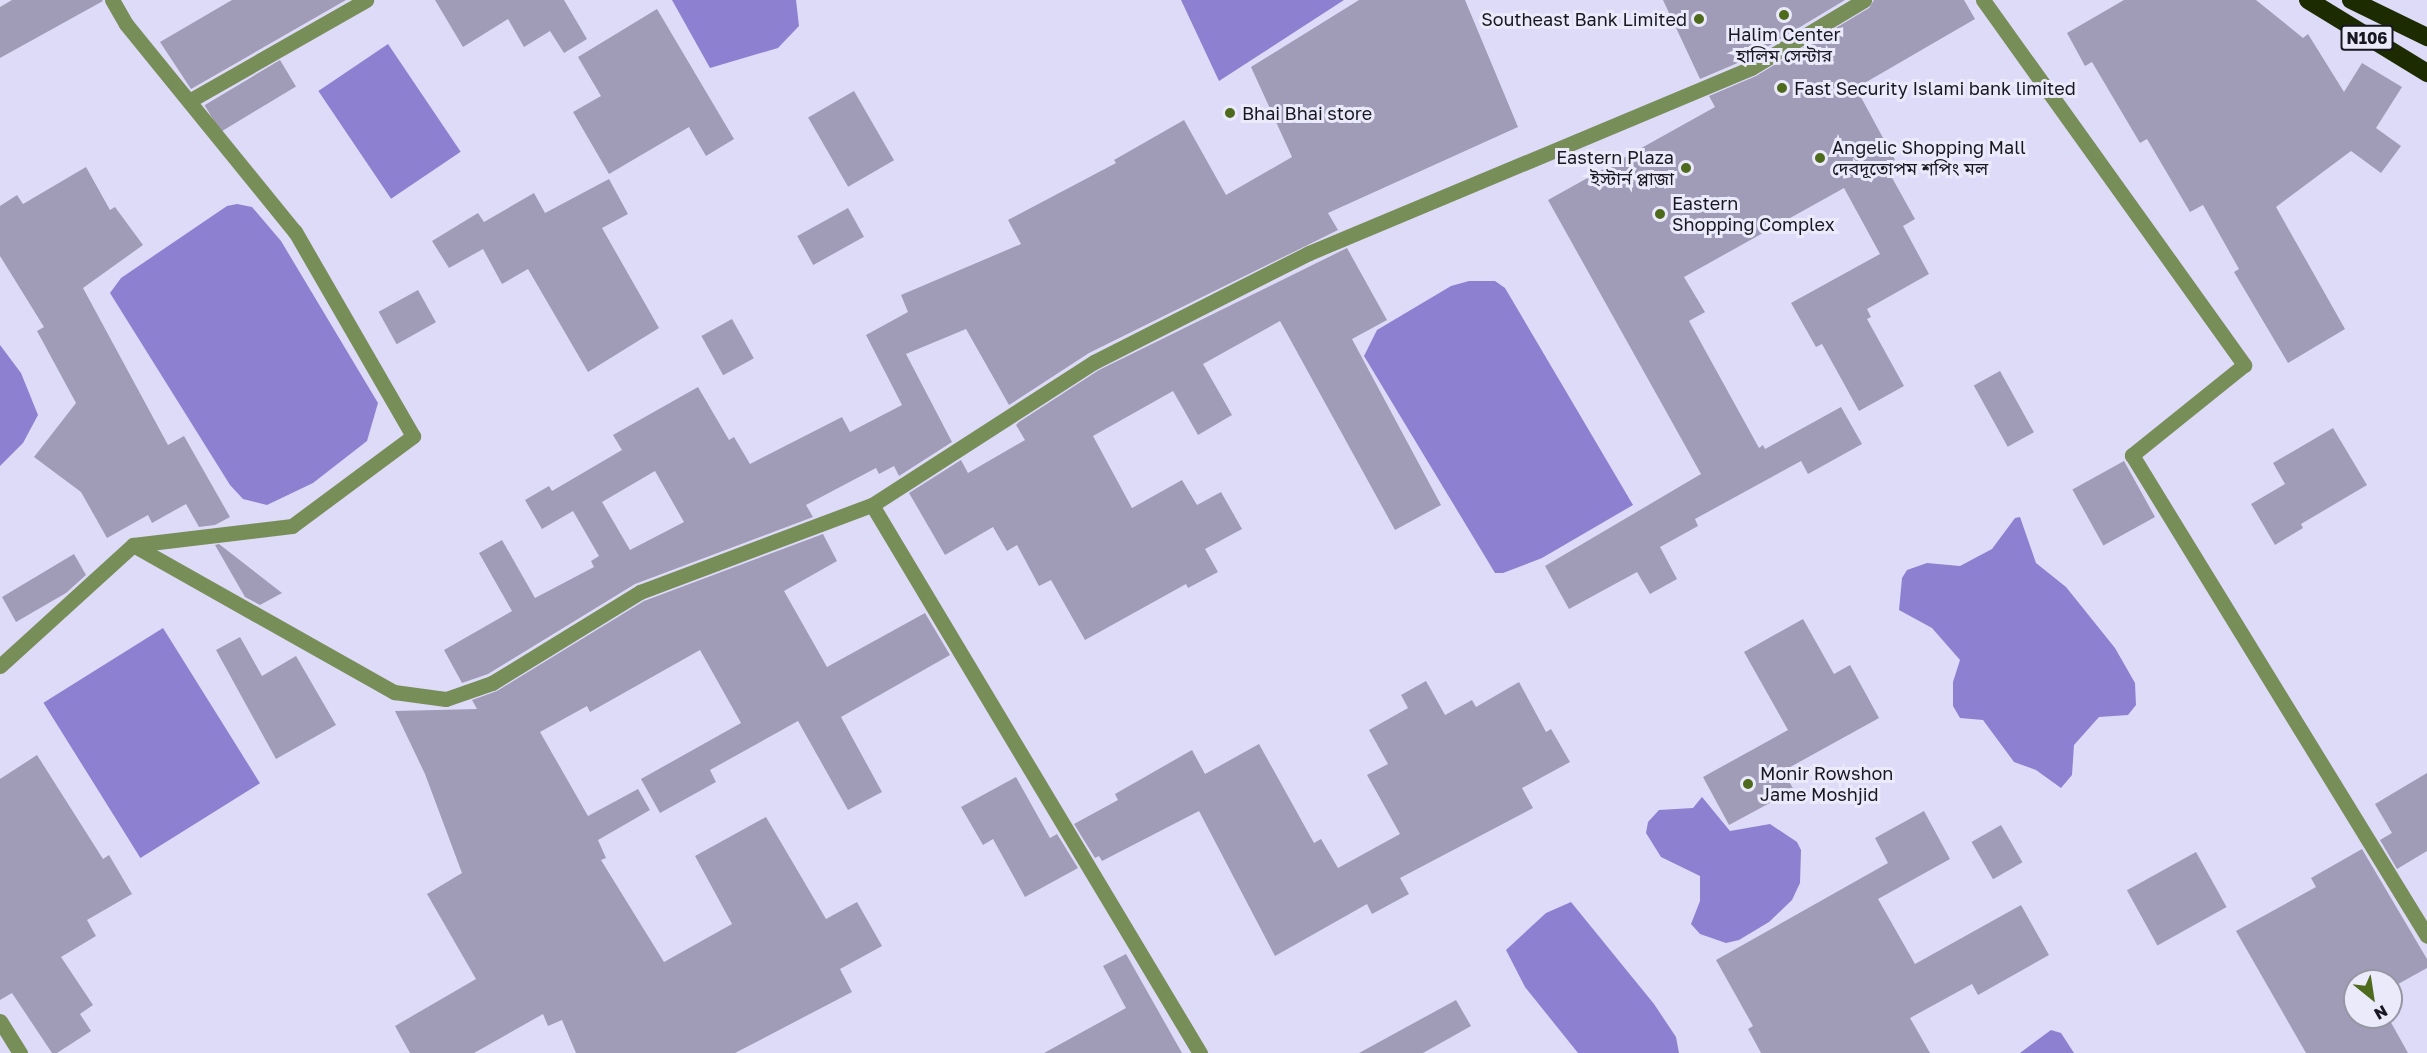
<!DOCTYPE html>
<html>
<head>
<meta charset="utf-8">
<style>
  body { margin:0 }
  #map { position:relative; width:2427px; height:1053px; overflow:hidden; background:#dedbf8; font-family:"Golos Text","Noto Sans Bengali",sans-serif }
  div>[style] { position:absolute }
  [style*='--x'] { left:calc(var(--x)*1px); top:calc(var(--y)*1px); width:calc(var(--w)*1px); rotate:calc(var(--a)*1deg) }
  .water>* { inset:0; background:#8e80d0; transform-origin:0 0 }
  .building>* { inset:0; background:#a09cb7; transform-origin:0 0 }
  .street>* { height:15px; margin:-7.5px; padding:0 7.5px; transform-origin:7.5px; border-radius:7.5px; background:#788e59 }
  .highway>* { height:18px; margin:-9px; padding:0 9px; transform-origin:9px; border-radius:9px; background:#1c2c00 }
  .dots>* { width:16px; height:16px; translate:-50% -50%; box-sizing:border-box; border:3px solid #ebeafb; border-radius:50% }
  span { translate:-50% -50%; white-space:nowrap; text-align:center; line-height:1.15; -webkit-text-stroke:6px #ebeafb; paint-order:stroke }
  .shield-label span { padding:2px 4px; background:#ebeafb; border:2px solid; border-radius:4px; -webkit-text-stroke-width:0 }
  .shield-label { font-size:16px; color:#191822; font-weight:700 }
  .poi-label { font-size:18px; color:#191822 }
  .right { translate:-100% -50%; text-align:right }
  .left { translate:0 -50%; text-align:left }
  .north { position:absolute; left:2343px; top:969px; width:60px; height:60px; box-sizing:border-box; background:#ebeafb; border:2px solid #9796a4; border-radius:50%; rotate:150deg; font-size:16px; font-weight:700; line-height:24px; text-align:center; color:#191822 }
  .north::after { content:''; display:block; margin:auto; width:21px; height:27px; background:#4e6a1d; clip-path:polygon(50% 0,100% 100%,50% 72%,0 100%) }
</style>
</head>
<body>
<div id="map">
  <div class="water">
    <i style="clip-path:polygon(672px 0,796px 0,799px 26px,778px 48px,710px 68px)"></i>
    <i style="clip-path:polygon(1181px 0,1344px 0,1219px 81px)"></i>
    <i style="left:388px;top:44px;width:130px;height:84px;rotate:56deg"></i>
    <i style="clip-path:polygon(237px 204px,252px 207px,281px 241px,378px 403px,367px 441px,313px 483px,267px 505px,243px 499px,230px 485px,110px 293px,121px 278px,227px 206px)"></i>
    <i style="clip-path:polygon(1469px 281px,1495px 281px,1505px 288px,1633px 505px,1542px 558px,1503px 573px,1495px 573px,1364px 356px,1377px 330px,1451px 286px)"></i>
    <i style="clip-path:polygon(0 345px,21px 373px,38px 415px,23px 443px,0 466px)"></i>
    <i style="clip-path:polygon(2020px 517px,2036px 563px,2066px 587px,2115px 648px,2135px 683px,2136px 705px,2128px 715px,2099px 717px,2074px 745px,2072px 775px,2061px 788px,2036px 770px,2014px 762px,1983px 720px,1960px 718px,1953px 706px,1953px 682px,1960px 660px,1932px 628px,1899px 610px,1902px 578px,1907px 570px,1927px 563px,1960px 566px,1992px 549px,2015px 518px)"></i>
    <i style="left:163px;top:628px;width:183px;height:141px;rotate:58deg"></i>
    <i style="clip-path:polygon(1702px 797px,1730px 831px,1770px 824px,1797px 842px,1801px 850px,1800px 883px,1792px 900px,1769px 922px,1739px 940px,1726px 943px,1700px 934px,1691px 924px,1700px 901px,1700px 876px,1661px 857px,1646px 833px,1648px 822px,1659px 810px,1693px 808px)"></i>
    <i style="clip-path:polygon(1571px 902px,1654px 1004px,1676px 1037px,1679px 1053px,1578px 1053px,1525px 987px,1506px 950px,1546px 913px)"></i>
    <i style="clip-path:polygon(2051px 1030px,2061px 1033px,2074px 1053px,2020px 1053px)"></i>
  </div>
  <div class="building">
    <i style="clip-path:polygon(12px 0,102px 0,103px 1px,0 58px,0 7px)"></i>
    <i style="clip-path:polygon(232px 0,346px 0,191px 89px,160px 42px)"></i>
    <i style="clip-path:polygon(435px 0,564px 0,587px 39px,564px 53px,550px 31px,524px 47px,508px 19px,463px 47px)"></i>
    <i style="clip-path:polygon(evenodd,1359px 0,1465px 0,1518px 127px,1328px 213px,1338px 230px,1089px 353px,1009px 405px,966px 329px,906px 354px,952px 442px,899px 476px,894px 466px,879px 474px,876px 468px,806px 505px,813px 517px,635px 584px,488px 674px,462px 683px,444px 650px,512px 611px,479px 553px,502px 540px,535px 598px,594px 567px,591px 561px,599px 556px,573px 511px,542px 529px,525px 500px,549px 486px,552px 491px,622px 450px,613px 435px,698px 387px,729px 440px,734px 437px,750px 464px,842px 417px,850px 432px,902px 405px,866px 335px,908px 312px,901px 295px,1021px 244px,1008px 220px,1116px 163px,1114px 160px,1184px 120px,1226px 195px,1292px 157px,1251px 67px,1359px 0,655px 471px,684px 522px,630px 550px,602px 502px,655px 471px)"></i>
    <i style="clip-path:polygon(1663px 0,1845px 0,1747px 59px,1700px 79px)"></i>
    <i style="clip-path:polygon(1874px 0,1964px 0,1975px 19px,1856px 88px,1895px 160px,1885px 165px,1915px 219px,1903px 226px,1929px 274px,1867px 309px,1871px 317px,1867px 319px,1904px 386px,1859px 411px,1822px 344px,1816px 347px,1791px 303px,1880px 254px,1844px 188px,1684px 277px,1705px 312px,1689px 321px,1759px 448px,1763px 445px,1765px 449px,1841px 407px,1862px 444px,1808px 474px,1801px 461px,1695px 519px,1698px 526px,1660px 547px,1677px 579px,1650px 594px,1637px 572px,1569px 609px,1545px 566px,1701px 474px,1548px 200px,1715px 107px,1709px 96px,1756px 76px,1869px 8px)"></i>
    <i style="clip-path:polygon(2124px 0,2256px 0,2303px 38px,2308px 34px,2344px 92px,2362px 63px,2402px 87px,2376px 128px,2401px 146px,2381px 173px,2351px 151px,2276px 207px,2345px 329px,2288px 363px,2234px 272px,2239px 269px,2203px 205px,2190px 212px,2147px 139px,2140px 143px,2092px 62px,2085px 66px,2067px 33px)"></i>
    <i style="clip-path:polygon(657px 9px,734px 139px,706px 156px,689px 127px,609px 174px,573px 112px,601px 96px,578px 57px)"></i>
    <i style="left:280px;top:60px;width:31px;height:88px;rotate:59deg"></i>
    <i style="left:854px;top:91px;width:80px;height:53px;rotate:60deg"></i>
    <i style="clip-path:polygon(86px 167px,110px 210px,115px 207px,143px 245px,83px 288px,168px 445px,184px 436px,230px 517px,215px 525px,199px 527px,186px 504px,152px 523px,148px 515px,107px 538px,81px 492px,34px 457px,76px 403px,37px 331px,44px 327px,0 256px,0 206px,17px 195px,23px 204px)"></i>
    <i style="clip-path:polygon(609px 179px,628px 214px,602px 228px,659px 328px,588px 372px,528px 269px,502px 284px,483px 249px,449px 268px,432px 241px,478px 213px,484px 222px,534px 193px,545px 213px)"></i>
    <i style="left:848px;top:208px;width:33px;height:58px;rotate:61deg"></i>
    <i style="clip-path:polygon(1347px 248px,1387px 320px,1352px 339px,1441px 505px,1395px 530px,1280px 321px,1203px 364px,1232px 415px,1198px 435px,1173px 391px,1093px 436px,1132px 508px,1182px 480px,1197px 505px,1221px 492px,1242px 529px,1205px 549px,1218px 572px,1188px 588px,1186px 584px,1085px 640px,1051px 580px,1039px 586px,1017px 545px,1007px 551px,993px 527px,945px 555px,909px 493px,961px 460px,968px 473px,1025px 440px,1016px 425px,1019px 422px,1099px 370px)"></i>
    <i style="left:418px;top:290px;width:37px;height:45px;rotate:61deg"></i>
    <i style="left:732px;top:319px;width:45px;height:35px;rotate:61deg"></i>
    <i style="left:2000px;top:371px;width:70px;height:30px;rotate:61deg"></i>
    <i style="clip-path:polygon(2333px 428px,2367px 485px,2301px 524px,2303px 528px,2275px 545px,2251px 504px,2285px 484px,2273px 463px)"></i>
    <i style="left:2124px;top:461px;width:64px;height:59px;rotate:61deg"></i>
    <i style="clip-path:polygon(823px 534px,837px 561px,784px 591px,827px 667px,925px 613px,950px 655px,841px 717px,882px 792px,848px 810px,798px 721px,710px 770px,716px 782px,660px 813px,641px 779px,741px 723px,700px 650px,590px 712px,587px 706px,540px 732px,588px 816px,638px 789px,650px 810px,598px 840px,606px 858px,601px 860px,664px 962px,732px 924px,695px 856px,766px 817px,826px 919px,857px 902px,882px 946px,840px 969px,852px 992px,735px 1053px,576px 1053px,562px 1020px,548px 1026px,543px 1014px,474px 1053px,410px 1053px,395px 1026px,476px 979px,427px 894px,462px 873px,425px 774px,395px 711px,477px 709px,472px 700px,497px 691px,644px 601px)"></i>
    <i style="clip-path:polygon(219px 544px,282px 593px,260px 605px,245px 597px,215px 545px)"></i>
    <i style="clip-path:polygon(74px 554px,86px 575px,66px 593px,16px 622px,2px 597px)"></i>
    <i style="clip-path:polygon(1803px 619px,1834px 674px,1850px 665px,1879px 718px,1783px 771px,1794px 790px,1729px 825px,1703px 777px,1788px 730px,1744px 652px)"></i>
    <i style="clip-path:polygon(240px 637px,262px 676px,296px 656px,336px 725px,276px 759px,216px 650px)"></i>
    <i style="clip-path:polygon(1426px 681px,1445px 715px,1472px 700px,1476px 707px,1519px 682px,1546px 732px,1551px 729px,1570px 762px,1522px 788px,1533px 808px,1400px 878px,1409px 894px,1372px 914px,1367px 904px,1275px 956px,1199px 811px,1102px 861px,1099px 856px,1095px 858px,1074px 824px,1118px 800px,1115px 794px,1192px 750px,1205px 774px,1259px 744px,1314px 843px,1321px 839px,1338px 868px,1400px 834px,1367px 775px,1388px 764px,1369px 730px,1408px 708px,1401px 695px)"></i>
    <i style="clip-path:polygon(37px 755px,103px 859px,109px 855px,132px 894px,87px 920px,96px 936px,61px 957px,93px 1005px,80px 1014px,91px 1031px,57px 1053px,52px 1053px,12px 993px,0 1000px,0 779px)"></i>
    <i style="clip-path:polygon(2427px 773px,2427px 851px,2397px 869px,2380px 840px,2392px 833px,2375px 804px)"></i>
    <i style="clip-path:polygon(1016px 777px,1050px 838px,1057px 834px,1078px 868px,1025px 897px,993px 839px,983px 845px,961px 807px)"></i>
    <i style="clip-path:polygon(1924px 811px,1950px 859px,1878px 899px,1915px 964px,2021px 905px,2049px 955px,1978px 995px,1972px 984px,1910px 1018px,1930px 1053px,1761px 1053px,1748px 1029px,1753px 1026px,1716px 960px,1888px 863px,1875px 838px)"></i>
    <i style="left:2001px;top:825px;width:43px;height:34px;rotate:60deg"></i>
    <i style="clip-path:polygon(2362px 849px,2427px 959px,2427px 968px,2391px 988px,2391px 981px,2355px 981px,2355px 1017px,2388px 1017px,2408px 1053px,2306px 1053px,2236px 931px,2316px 887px,2311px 878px)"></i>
    <i style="left:2196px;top:852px;width:63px;height:79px;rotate:61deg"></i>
    <i style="clip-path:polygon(1126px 954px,1182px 1053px,1044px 1053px,1126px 1008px,1103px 966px)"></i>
    <i style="clip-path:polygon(1456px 1000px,1471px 1026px,1423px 1053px,1359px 1053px)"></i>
  </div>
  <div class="street">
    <i style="--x:1983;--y:0;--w:449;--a:54.4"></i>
    <i style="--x:2244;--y:365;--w:144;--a:141.2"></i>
    <i style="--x:2132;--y:455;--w:564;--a:58.48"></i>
    <i style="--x:189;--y:101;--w:204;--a:-29.7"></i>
    <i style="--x:872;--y:505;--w:639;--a:59.1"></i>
    <i style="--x:133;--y:545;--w:300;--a:29.4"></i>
    <i style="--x:394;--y:692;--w:52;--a:7.7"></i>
    <i style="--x:446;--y:699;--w:49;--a:-19.2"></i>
    <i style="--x:492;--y:683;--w:174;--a:-31.6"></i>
    <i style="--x:640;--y:592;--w:248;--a:-20.6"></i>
    <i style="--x:872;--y:505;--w:264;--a:-32.8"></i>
    <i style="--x:1094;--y:362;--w:241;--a:-26.9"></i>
    <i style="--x:1309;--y:253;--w:479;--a:-22.7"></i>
    <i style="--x:1751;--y:68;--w:132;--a:-31"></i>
    <i style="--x:0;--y:666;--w:180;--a:-42.3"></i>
    <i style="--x:133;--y:545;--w:160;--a:-6.8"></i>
    <i style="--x:292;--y:526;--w:151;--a:-36.6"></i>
    <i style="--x:413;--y:436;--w:236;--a:-120"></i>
    <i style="--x:295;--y:232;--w:268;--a:-129.1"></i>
    <i style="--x:126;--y:24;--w:28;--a:-120"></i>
    <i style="--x:0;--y:1021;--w:38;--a:58"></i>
  </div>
  <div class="highway">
    <i style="--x:2308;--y:0;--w:140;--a:31.5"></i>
    <i style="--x:2351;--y:0;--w:85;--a:26"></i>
  </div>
  <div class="dots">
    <i style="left:1784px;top:15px;background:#4e6a1d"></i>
    <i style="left:1699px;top:19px;background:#4e6a1d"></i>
    <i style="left:1782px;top:88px;background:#4e6a1d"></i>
    <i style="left:1230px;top:113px;background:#4e6a1d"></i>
    <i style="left:1820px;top:158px;background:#4e6a1d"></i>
    <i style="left:1686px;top:168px;background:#4e6a1d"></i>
    <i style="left:1660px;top:214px;background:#4e6a1d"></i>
    <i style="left:1748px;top:784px;background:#4e6a1d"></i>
  </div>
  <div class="shield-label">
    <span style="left:2367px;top:38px">N106</span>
  </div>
  <div class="poi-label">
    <span class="right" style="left:1687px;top:19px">Southeast Bank Limited</span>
    <span style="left:1784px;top:45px">Halim Center<br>হালিম সেন্টার</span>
    <span class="left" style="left:1794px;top:88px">Fast Security Islami bank limited</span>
    <span class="left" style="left:1242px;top:113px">Bhai Bhai store</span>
    <span class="left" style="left:1832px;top:158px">Angelic Shopping Mall<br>দেবদূতোপম শপিং মল</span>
    <span class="right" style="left:1674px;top:168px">Eastern Plaza<br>ইস্টার্ন প্লাজা</span>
    <span class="left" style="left:1672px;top:214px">Eastern<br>Shopping Complex</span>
    <span class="left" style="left:1760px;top:784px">Monir Rowshon<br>Jame Moshjid</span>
  </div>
  <div class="north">N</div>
</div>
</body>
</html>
